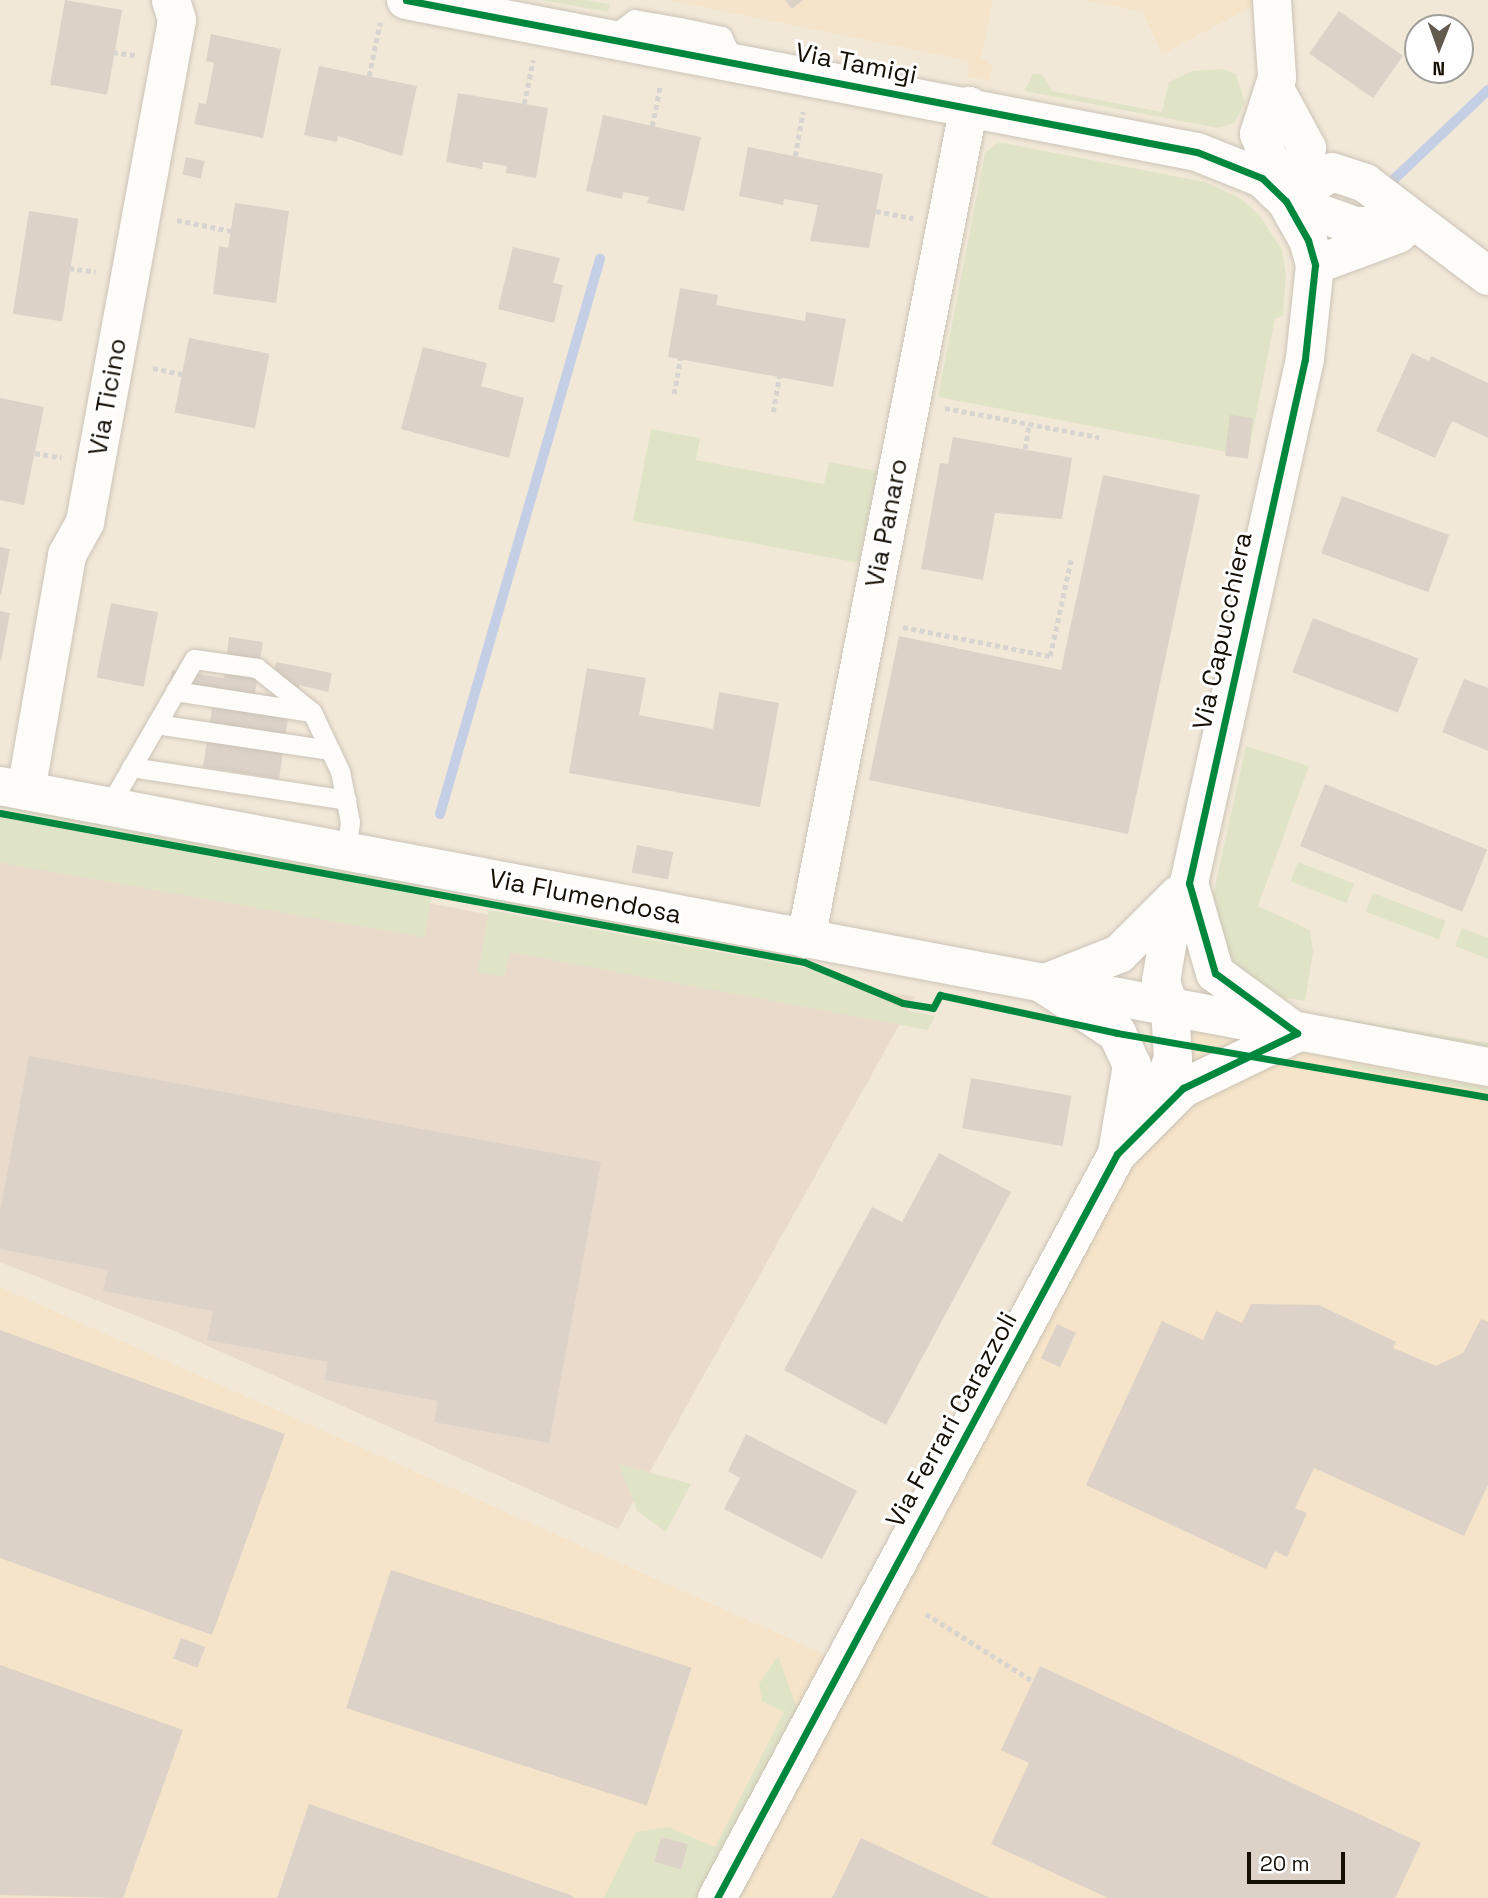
<!DOCTYPE html>
<html>
<head>
<meta charset="utf-8">
<style>
  body { margin:0 }
  #map { position:relative; width:1488px; height:1898px; overflow:hidden; background:#f2e8d8; font-family:"Space Grotesk",sans-serif }
  div>[style] { position:absolute }
  [style*='--x'] { left:calc(var(--x)*1px); top:calc(var(--y)*1px); width:calc(var(--w)*1px); rotate:calc(var(--a)*1deg) }
  .commercial>* { inset:0; background:#eadacc }
  .built>* { inset:0; background:#f5e4c9 }
  .green>* { inset:0; background:#e0e4c7; transform-origin:0 0 }
  .stream>* { height:10px; margin:-5px; padding:0 5px; transform-origin:5px; border-radius:5px; background:#c4cfe5 }
  .building>* { inset:0; background:#dcd2c8; transform-origin:0 0 }
  .path>* { height:4.5px; margin-top:-2.25px; transform-origin:0; background:repeating-linear-gradient(90deg,#d8d4d0 0 5px,transparent 0 8.5px) }
  .roads { filter:drop-shadow(0 0 2px #cbc3b7) drop-shadow(0 0 2px #cbc3b7) }
  .service>* { height:19px; margin:-9.5px; padding:0 9.5px; transform-origin:9.5px; border-radius:9.5px; background:#fdfcf9 }
  .minor>* { height:38px; margin:-19px; padding:0 19px; transform-origin:19px; border-radius:19px; background:#fdfcf9 }
  .tertiary>* { height:38px; margin:-19px; padding:0 19px; transform-origin:19px; border-radius:19px; background:#fdfcf9 }
  .cycleway>* { height:7px; margin:-3.5px; padding:0 3.5px; transform-origin:3.5px; border-radius:3.5px; background:#00873e }
  span { translate:-50% -50%; white-space:nowrap; text-align:center; line-height:1.15; -webkit-text-stroke:6px #fff; paint-order:stroke }
  .street-label { font-size:26px; color:#140e05 }
  .north { position:absolute; left:1404px; top:14px; width:70px; height:70px; box-sizing:border-box; background:#fff; border:2px solid #a19f9b; border-radius:50%; rotate:181deg; font-size:19px; font-weight:700; line-height:28px; text-align:center; color:#140e05 }
  .north::after { content:''; display:block; margin:auto; width:24px; height:32px; background:#625a4f; clip-path:polygon(50% 0,100% 100%,50% 72%,0 100%) }
  .scale { position:absolute; left:1247px; top:1852px; width:98px; height:32px; box-sizing:border-box; border:4px solid #140e05; border-top:0; padding-left:9px; font-size:21px; line-height:24px; white-space:nowrap; color:#140e05; -webkit-text-stroke:5px #fff; paint-order:stroke }
</style>
</head>
<body>
<div id="map">
  <div class="commercial">
    <i style="clip-path:polygon(0 820px,915px 997px,618px 1529px,172px 1330px,0 1262px)"></i>
  </div>
  <div class="built">
    <i style="clip-path:polygon(668px 0,993px 0,981px 58px,992px 65px,990px 81px,968px 77px,969px 61px)"></i>
    <i style="clip-path:polygon(1084px 0,1258px 0,1259px 3px,1162px 54px,1143px 12px)"></i>
    <i style="clip-path:polygon(1162px 1013px,1488px 1087px,1488px 1898px,0 1898px,0 1287px,840px 1661px,1120px 1154px)"></i>
  </div>
  <div class="green">
    <i style="clip-path:polygon(541px 0,586px 0,610px 4px,608px 12px)"></i>
    <i style="clip-path:polygon(1223px 69px,1236px 74px,1245px 103px,1234px 123px,1218px 128px,1024px 91px,1033px 74px,1042px 74px,1052px 91px,1162px 112px,1169px 82px,1192px 71px)"></i>
    <i style="clip-path:polygon(998px 142px,1205px 182px,1242px 199px,1260px 216px,1282px 250px,1286px 275px,1283px 316px,1275px 319px,1248px 456px,938px 397px,985px 153px)"></i>
    <i style="clip-path:polygon(651px 429px,700px 438px,696px 460px,824px 484px,829px 462px,877px 471px,859px 563px,633px 521px)"></i>
    <i style="clip-path:polygon(1246px 746px,1309px 766px,1258px 906px,1310px 930px,1313px 952px,1305px 1001px,1274px 996px,1239px 980px,1210px 909px)"></i>
    <i style="left:0;top:803px;width:428px;height:5px;rotate:11deg"></i>
    <i style="left:0;top:817px;width:439px;height:45px;rotate:10deg"></i>
    <i style="left:1298px;top:862px;width:60px;height:21px;rotate:21deg"></i>
    <i style="left:1373px;top:893px;width:78px;height:20px;rotate:21deg"></i>
    <i style="left:496px;top:896px;width:239px;height:5px;rotate:11deg"></i>
    <i style="clip-path:polygon(489px 910px,812px 969px,909px 1011px,935px 1016px,928px 1030px,510px 952px,504px 977px,478px 972px)"></i>
    <i style="clip-path:polygon(1462px 928px,1488px 938px,1488px 959px,1455px 946px)"></i>
    <i style="clip-path:polygon(1333px 1017px,1488px 1043px,1488px 1047px,1333px 1020px)"></i>
    <i style="left:1352px;top:1064px;width:138px;height:4px;rotate:10deg"></i>
    <i style="clip-path:polygon(619px 1464px,691px 1484px,666px 1532px,637px 1511px)"></i>
    <i style="clip-path:polygon(778px 1656px,797px 1708px,695px 1898px,604px 1898px,636px 1832px,668px 1827px,715px 1847px,784px 1712px,762px 1701px,759px 1684px)"></i>
  </div>
  <div class="stream">
    <i style="--x:1389;--y:184;--w:137;--a:-43.5"></i>
    <i style="--x:440;--y:814;--w:578;--a:-73.92"></i>
  </div>
  <div class="building">
    <i style="left:65px;top:0;width:58px;height:86px;rotate:10deg"></i>
    <i style="clip-path:polygon(785px 0,803px 0,792px 9px)"></i>
    <i style="left:1339px;top:11px;width:78px;height:52px;rotate:35deg"></i>
    <i style="clip-path:polygon(211px 34px,281px 49px,263px 138px,194px 124px,199px 103px,206px 104px,214px 63px,206px 61px)"></i>
    <i style="clip-path:polygon(319px 66px,417px 86px,402px 156px,338px 136px,337px 142px,304px 135px)"></i>
    <i style="clip-path:polygon(458px 93px,548px 108px,536px 178px,506px 173px,507px 166px,483px 162px,482px 169px,446px 162px)"></i>
    <i style="clip-path:polygon(603px 115px,701px 137px,684px 211px,647px 203px,649px 197px,623px 192px,622px 199px,586px 191px)"></i>
    <i style="clip-path:polygon(748px 147px,883px 174px,869px 248px,810px 241px,818px 205px,784px 199px,783px 205px,739px 196px)"></i>
    <i style="left:186px;top:157px;width:19px;height:18px;rotate:12deg"></i>
    <i style="clip-path:polygon(235px 203px,289px 211px,276px 303px,213px 294px,219px 246px,228px 248px)"></i>
    <i style="left:29px;top:211px;width:50px;height:104px;rotate:9deg"></i>
    <i style="clip-path:polygon(513px 247px,560px 258px,553px 283px,563px 285px,554px 323px,498px 309px)"></i>
    <i style="clip-path:polygon(680px 288px,718px 295px,716px 305px,805px 321px,806px 312px,846px 319px,833px 387px,668px 357px)"></i>
    <i style="left:189px;top:338px;width:82px;height:76px;rotate:11deg"></i>
    <i style="clip-path:polygon(423px 347px,487px 363px,481px 386px,524px 398px,509px 458px,401px 429px)"></i>
    <i style="clip-path:polygon(1412px 353px,1429px 361px,1431px 356px,1488px 383px,1488px 438px,1452px 421px,1435px 458px,1376px 431px)"></i>
    <i style="clip-path:polygon(0 398px,44px 407px,24px 505px,0 500px)"></i>
    <i style="left:1230px;top:415px;width:23px;height:41px;rotate:7deg"></i>
    <i style="clip-path:polygon(953px 437px,1072px 458px,1062px 519px,995px 513px,983px 580px,921px 569px,940px 463px,948px 464px)"></i>
    <i style="clip-path:polygon(1103px 475px,1200px 495px,1128px 834px,869px 780px,899px 636px,1061px 670px)"></i>
    <i style="left:1342px;top:496px;width:114px;height:61px;rotate:20deg"></i>
    <i style="clip-path:polygon(0 547px,10px 549px,1px 595px,0 595px)"></i>
    <i style="left:111px;top:603px;width:48px;height:76px;rotate:11deg"></i>
    <i style="clip-path:polygon(0 611px,10px 613px,1px 661px,0 660px)"></i>
    <i style="left:1313px;top:618px;width:113px;height:58px;rotate:21deg"></i>
    <i style="clip-path:polygon(229px 637px,263px 642px,254px 699px,290px 704px,279px 779px,203px 767px,213px 702px,168px 696px,172px 670px,224px 678px)"></i>
    <i style="clip-path:polygon(276px 662px,332px 673px,328px 692px,299px 685px,297px 693px,271px 687px)"></i>
    <i style="clip-path:polygon(587px 668px,646px 678px,639px 715px,649px 717px,713px 729px,719px 692px,779px 703px,760px 807px,569px 773px)"></i>
    <i style="clip-path:polygon(1464px 679px,1488px 688px,1488px 751px,1442px 732px)"></i>
    <i style="left:1325px;top:784px;width:175px;height:67px;rotate:22deg"></i>
    <i style="left:637px;top:845px;width:37px;height:28px;rotate:11deg"></i>
    <i style="clip-path:polygon(29px 1056px,601px 1162px,549px 1443px,434px 1422px,438px 1401px,324px 1380px,328px 1362px,207px 1340px,213px 1311px,103px 1291px,108px 1270px,0 1249px,0 1212px)"></i>
    <i style="left:971px;top:1078px;width:102px;height:51px;rotate:10deg"></i>
    <i style="clip-path:polygon(939px 1153px,1011px 1192px,886px 1425px,784px 1370px,872px 1207px,902px 1222px)"></i>
    <i style="clip-path:polygon(1251px 1304px,1319px 1305px,1396px 1342px,1393px 1348px,1436px 1366px,1463px 1353px,1481px 1319px,1488px 1322px,1488px 1485px,1464px 1536px,1314px 1468px,1295px 1508px,1307px 1513px,1287px 1557px,1275px 1551px,1266px 1569px,1086px 1485px,1162px 1321px,1203px 1340px,1216px 1311px,1242px 1323px)"></i>
    <i style="left:1057px;top:1324px;width:21px;height:38px;rotate:25deg"></i>
    <i style="clip-path:polygon(0 1330px,285px 1434px,212px 1635px,0 1558px)"></i>
    <i style="clip-path:polygon(746px 1434px,857px 1491px,822px 1559px,724px 1509px,740px 1478px,728px 1471px)"></i>
    <i style="left:391px;top:1570px;width:316px;height:145px;rotate:18deg"></i>
    <i style="left:181px;top:1638px;width:26px;height:22px;rotate:21deg"></i>
    <i style="clip-path:polygon(0 1665px,183px 1730px,123px 1898px,0 1895px)"></i>
    <i style="clip-path:polygon(1040px 1666px,1421px 1843px,1395px 1898px,1108px 1898px,991px 1844px,1029px 1763px,1001px 1750px)"></i>
    <i style="clip-path:polygon(309px 1804px,573px 1896px,573px 1898px,277px 1898px)"></i>
    <i style="left:661px;top:1837px;width:28px;height:26px;rotate:15deg"></i>
    <i style="clip-path:polygon(861px 1838px,990px 1898px,832px 1898px)"></i>
  </div>
  <div class="path">
    <i style="--x:113;--y:52;--w:24;--a:9"></i>
    <i style="--x:369;--y:76;--w:55;--a:-78.5"></i>
    <i style="--x:524;--y:104;--w:45;--a:-78.4"></i>
    <i style="--x:652;--y:126;--w:41;--a:-78.7"></i>
    <i style="--x:795;--y:156;--w:45;--a:-79.7"></i>
    <i style="--x:876;--y:211;--w:38;--a:11"></i>
    <i style="--x:177;--y:220;--w:55;--a:11.5"></i>
    <i style="--x:69;--y:268;--w:27;--a:8"></i>
    <i style="--x:153;--y:368;--w:30;--a:12"></i>
    <i style="--x:674;--y:394;--w:36;--a:-80"></i>
    <i style="--x:945;--y:408;--w:157;--a:10.7"></i>
    <i style="--x:773;--y:412;--w:36;--a:-80"></i>
    <i style="--x:1025;--y:449;--w:25;--a:-81"></i>
    <i style="--x:35;--y:453;--w:27;--a:10"></i>
    <i style="--x:903;--y:627;--w:150;--a:11.2"></i>
    <i style="--x:1050;--y:656;--w:98;--a:-77.7"></i>
    <i style="--x:926;--y:1614;--w:126;--a:32.1"></i>
  </div>
  <div class="roads">
    <div class="service">
      <i style="--x:609;--y:38;--w:31;--a:-37"></i>
      <i style="--x:634;--y:19;--w:47;--a:9.9"></i>
      <i style="--x:680;--y:27;--w:43;--a:12.1"></i>
      <i style="--x:722;--y:36;--w:29;--a:65"></i>
      <i style="--x:175;--y:691;--w:138;--a:8.8"></i>
      <i style="--x:156;--y:724;--w:176;--a:8.5"></i>
      <i style="--x:131;--y:767;--w:218;--a:8.7"></i>
      <i style="--x:108;--y:808;--w:172;--a:-60"></i>
      <i style="--x:194;--y:659;--w:64;--a:8.1"></i>
      <i style="--x:257;--y:668;--w:70;--a:38.7"></i>
      <i style="--x:312;--y:712;--w:42;--a:64.7"></i>
      <i style="--x:330;--y:750;--w:23;--a:65"></i>
      <i style="--x:340;--y:771;--w:52;--a:78.9"></i>
      <i style="--x:350;--y:822;--w:30;--a:98"></i>
    </div>
    <div class="minor">
      <i style="--x:406;--y:0;--w:805;--a:10.88"></i>
      <i style="--x:1197;--y:152;--w:70;--a:21.8"></i>
      <i style="--x:1262;--y:178;--w:33;--a:44"></i>
      <i style="--x:1286;--y:201;--w:45;--a:60.6"></i>
      <i style="--x:1308;--y:240;--w:26;--a:74"></i>
      <i style="--x:1315;--y:265;--w:95;--a:96.1"></i>
      <i style="--x:1305;--y:359;--w:537;--a:102.48"></i>
      <i style="--x:1189;--y:883;--w:94;--a:73.9"></i>
      <i style="--x:1215;--y:973;--w:102;--a:36.2"></i>
      <i style="--x:1297;--y:1033;--w:127;--a:154.2"></i>
      <i style="--x:1183;--y:1088;--w:93;--a:135"></i>
      <i style="--x:1117;--y:1154;--w:845;--a:118.26"></i>
      <i style="--x:1272;--y:0;--w:78;--a:86.3"></i>
      <i style="--x:1277;--y:78;--w:59;--a:107.8"></i>
      <i style="--x:1259;--y:134;--w:72;--a:68.1"></i>
      <i style="--x:1286;--y:201;--w:57;--a:-68.4"></i>
      <i style="--x:1307;--y:148;--w:67;--a:-118.5"></i>
      <i style="--x:1286;--y:201;--w:54;--a:-32.2"></i>
      <i style="--x:1332;--y:172;--w:35;--a:18"></i>
      <i style="--x:1365;--y:183;--w:154;--a:37.1"></i>
      <i style="--x:1286;--y:201;--w:73;--a:19.9"></i>
      <i style="--x:1355;--y:226;--w:64;--a:0"></i>
      <i style="--x:1315;--y:265;--w:89;--a:-20.5"></i>
      <i style="--x:26;--y:791;--w:240;--a:-80.1"></i>
      <i style="--x:67;--y:555;--w:38;--a:-61"></i>
      <i style="--x:85;--y:522;--w:510;--a:-79.61"></i>
      <i style="--x:177;--y:20;--w:21;--a:-107"></i>
      <i style="--x:806;--y:939;--w:849;--a:-78.93"></i>
      <i style="--x:1043;--y:984;--w:89;--a:33.5"></i>
      <i style="--x:1117;--y:1033;--w:35;--a:65"></i>
      <i style="--x:1132;--y:1065;--w:90;--a:99.6"></i>
      <i style="--x:1043;--y:984;--w:82;--a:-21.5"></i>
      <i style="--x:1119;--y:954;--w:83;--a:-45"></i>
      <i style="--x:1153;--y:1110;--w:55;--a:-68.6"></i>
      <i style="--x:1173;--y:1059;--w:50;--a:-93.4"></i>
      <i style="--x:1170;--y:1009;--w:29;--a:-108"></i>
      <i style="--x:1161;--y:981;--w:83;--a:-80.3"></i>
    </div>
    <div class="tertiary">
      <i style="--x:0;--y:786;--w:1514;--a:10.69"></i>
    </div>
  </div>
  <div class="cycleway">
    <i style="--x:406;--y:0;--w:805;--a:10.88"></i>
    <i style="--x:1197;--y:152;--w:70;--a:21.8"></i>
    <i style="--x:1262;--y:178;--w:33;--a:44"></i>
    <i style="--x:1286;--y:201;--w:45;--a:60.6"></i>
    <i style="--x:1308;--y:240;--w:26;--a:74"></i>
    <i style="--x:1315;--y:265;--w:95;--a:96.1"></i>
    <i style="--x:1305;--y:359;--w:537;--a:102.48"></i>
    <i style="--x:1189;--y:883;--w:94;--a:73.9"></i>
    <i style="--x:1215;--y:973;--w:102;--a:36.2"></i>
    <i style="--x:1297;--y:1033;--w:127;--a:154.2"></i>
    <i style="--x:1183;--y:1088;--w:93;--a:135"></i>
    <i style="--x:1117;--y:1154;--w:845;--a:118.26"></i>
    <i style="--x:0;--y:813;--w:818;--a:10.5"></i>
    <i style="--x:804;--y:962;--w:107;--a:22.5"></i>
    <i style="--x:903;--y:1003;--w:30;--a:9"></i>
    <i style="--x:933;--y:1008;--w:15;--a:-62"></i>
    <i style="--x:940;--y:995;--w:181;--a:12.1"></i>
    <i style="--x:1117;--y:1033;--w:376;--a:9.8"></i>
  </div>
  <div class="street-label">
    <span style="left:856px;top:64px;rotate:11deg">Via Tamigi</span>
    <span style="left:108px;top:397px;rotate:-80deg">Via Ticino</span>
    <span style="left:887px;top:523px;rotate:-79deg">Via Panaro</span>
    <span style="left:1223px;top:631px;rotate:-78deg">Via Capucchiera</span>
    <span style="left:585px;top:897px;rotate:11deg">Via Flumendosa</span>
    <span style="left:952px;top:1420px;rotate:-61deg">Via Ferrari Carazzoli</span>
  </div>
  <div class="north">N</div>
  <div class="scale">20 m</div>
</div>
</body>
</html>
